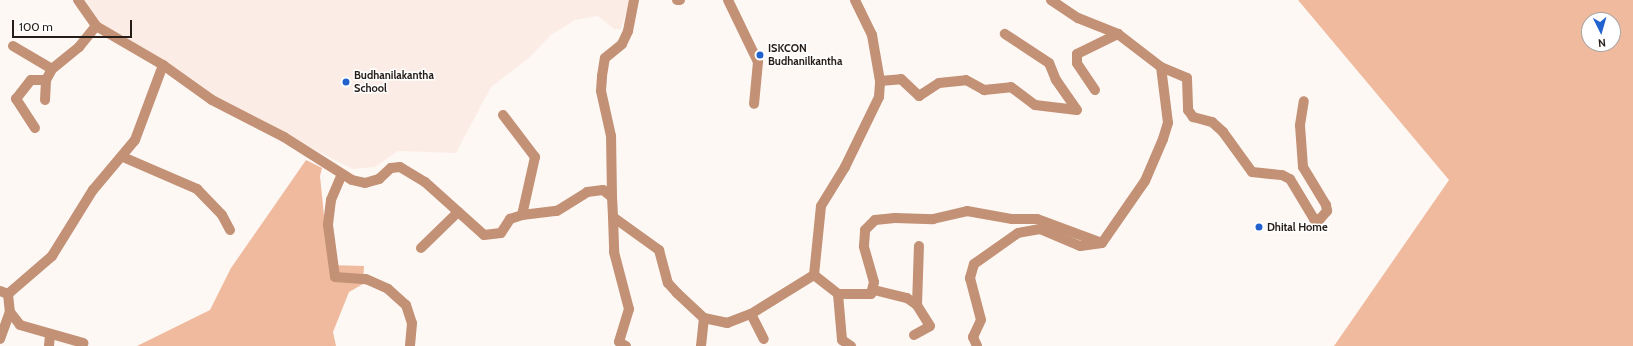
<!DOCTYPE html>
<html>
<head>
<meta charset="utf-8">
<style>
  body { margin:0 }
  #map { position:relative; width:1633px; height:346px; overflow:hidden; background:#fef8f5; font-family:Cabin,sans-serif }
  div>[style] { position:absolute }
  [style*='--x'] { left:calc(var(--x)*1px); top:calc(var(--y)*1px); width:calc(var(--w)*1px); rotate:calc(var(--a)*1deg) }
  .built>* { inset:0; background:#fbede5 }
  .green>* { inset:0; background:#efba9d }
  .minor>* { height:10px; margin:-5px; padding:0 5px; transform-origin:5px; border-radius:5px; background:#c39175 }
  .dots>* { width:11px; height:11px; translate:-50% -50%; box-sizing:border-box; border:2px solid #fff; border-radius:50% }
  span { translate:-50% -50%; white-space:nowrap; text-align:center; line-height:1.15; -webkit-text-stroke:3px #fff; paint-order:stroke }
  .poi-label { font-size:11px; color:#271d18; font-weight:700 }
  .left { translate:0 -50%; text-align:left }
  .north { position:absolute; left:1581px; top:12px; width:40px; height:40px; box-sizing:border-box; background:#fff; border:1px solid #a9a5a3; border-radius:50%; rotate:175deg; font-size:11px; font-weight:700; line-height:16px; text-align:center; color:#271d18 }
  .north::after { content:''; display:block; margin:auto; width:14px; height:18px; background:#2162ce; clip-path:polygon(50% 0,100% 100%,50% 72%,0 100%) }
  .scale { position:absolute; left:12px; top:20px; width:120px; height:18px; box-sizing:border-box; border:2px solid #271d18; border-top:0; padding-left:5px; font-size:12px; line-height:14px; white-space:nowrap; color:#271d18; -webkit-text-stroke:3px #fff; paint-order:stroke }
</style>
</head>
<body>
<div id="map">
  <div class="built">
    <i style="clip-path:polygon(79px 0,630px 0,621px 29px,614px 29px,598px 16px,575px 20px,551px 35px,529px 58px,491px 87px,456px 153px,398px 151px,375px 167px,352px 169px,227px 104px,90px 16px)"></i>
  </div>
  <div class="green">
    <i style="clip-path:polygon(evenodd,1298px 0,1633px 0,1633px 346px,1334px 346px,1449px 180px,1298px 0,1589px 20px,1613px 20px,1613px 44px,1589px 44px,1589px 20px)"></i>
    <i style="clip-path:polygon(306px 160px,322px 168px,320px 176px,329px 265px,364px 266px,363px 284px,349px 292px,333px 332px,336px 346px,137px 346px,210px 310px,231px 268px)"></i>
  </div>
  <div class="minor">
    <i style="--x:78;--y:0;--w:32;--a:55"></i>
    <i style="--x:96;--y:26;--w:78;--a:30.2"></i>
    <i style="--x:163;--y:65;--w:60;--a:35.5"></i>
    <i style="--x:212;--y:100;--w:81;--a:27.2"></i>
    <i style="--x:284;--y:137;--w:80;--a:32.3"></i>
    <i style="--x:352;--y:180;--w:13;--a:13"></i>
    <i style="--x:365;--y:183;--w:15;--a:-16"></i>
    <i style="--x:379;--y:179;--w:16;--a:-43"></i>
    <i style="--x:391;--y:168;--w:9;--a:-6"></i>
    <i style="--x:400;--y:167;--w:29;--a:31"></i>
    <i style="--x:425;--y:182;--w:79;--a:41.9"></i>
    <i style="--x:484;--y:235;--w:17;--a:-7"></i>
    <i style="--x:501;--y:233;--w:17;--a:-57"></i>
    <i style="--x:510;--y:219;--w:13;--a:-18"></i>
    <i style="--x:522;--y:215;--w:35;--a:-7"></i>
    <i style="--x:557;--y:211;--w:36;--a:-32"></i>
    <i style="--x:587;--y:192;--w:16;--a:-7"></i>
    <i style="--x:603;--y:190;--w:11;--a:38"></i>
    <i style="--x:612;--y:197;--w:20;--a:87"></i>
    <i style="--x:613;--y:217;--w:57;--a:35.7"></i>
    <i style="--x:659;--y:250;--w:34;--a:75"></i>
    <i style="--x:668;--y:283;--w:13;--a:48"></i>
    <i style="--x:677;--y:293;--w:37;--a:43"></i>
    <i style="--x:704;--y:318;--w:24;--a:12"></i>
    <i style="--x:727;--y:323;--w:26;--a:-21"></i>
    <i style="--x:751;--y:314;--w:74;--a:-31.8"></i>
    <i style="--x:814;--y:275;--w:69;--a:-84.2"></i>
    <i style="--x:821;--y:206;--w:46;--a:-58.4"></i>
    <i style="--x:845;--y:167;--w:78;--a:-64.1"></i>
    <i style="--x:879;--y:97;--w:16;--a:-86"></i>
    <i style="--x:880;--y:81;--w:47;--a:-99.9"></i>
    <i style="--x:872;--y:35;--w:39;--a:-116"></i>
    <i style="--x:677;--y:0;--w:3;--a:0"></i>
    <i style="--x:728;--y:0;--w:69;--a:64.2"></i>
    <i style="--x:758;--y:62;--w:42;--a:95.4"></i>
    <i style="--x:1051;--y:0;--w:32;--a:34"></i>
    <i style="--x:1078;--y:18;--w:43;--a:21.8"></i>
    <i style="--x:1118;--y:34;--w:54;--a:37.5"></i>
    <i style="--x:1161;--y:67;--w:28;--a:23"></i>
    <i style="--x:1187;--y:78;--w:32;--a:88"></i>
    <i style="--x:1188;--y:110;--w:9;--a:54"></i>
    <i style="--x:1193;--y:117;--w:20;--a:15"></i>
    <i style="--x:1212;--y:122;--w:15;--a:42"></i>
    <i style="--x:1223;--y:132;--w:49;--a:54.1"></i>
    <i style="--x:1252;--y:172;--w:30;--a:6"></i>
    <i style="--x:1282;--y:175;--w:9;--a:27"></i>
    <i style="--x:1290;--y:179;--w:47;--a:59"></i>
    <i style="--x:1314;--y:219;--w:6;--a:0"></i>
    <i style="--x:1320;--y:219;--w:11;--a:-49"></i>
    <i style="--x:1327;--y:211;--w:6;--a:-99"></i>
    <i style="--x:1326;--y:205;--w:44;--a:-121.2"></i>
    <i style="--x:1303;--y:167;--w:42;--a:-94.1"></i>
    <i style="--x:1300;--y:125;--w:24;--a:-81"></i>
    <i style="--x:13;--y:46;--w:45;--a:30.5"></i>
    <i style="--x:880;--y:81;--w:21;--a:-5"></i>
    <i style="--x:901;--y:79;--w:25;--a:43"></i>
    <i style="--x:919;--y:96;--w:24;--a:-33"></i>
    <i style="--x:939;--y:83;--w:27;--a:-6"></i>
    <i style="--x:966;--y:80;--w:21;--a:29"></i>
    <i style="--x:984;--y:90;--w:27;--a:-6"></i>
    <i style="--x:1011;--y:87;--w:30;--a:37"></i>
    <i style="--x:1035;--y:105;--w:42;--a:6.8"></i>
    <i style="--x:1077;--y:110;--w:37;--a:-125"></i>
    <i style="--x:1056;--y:80;--w:18;--a:-112"></i>
    <i style="--x:1049;--y:63;--w:53;--a:-146.6"></i>
    <i style="--x:1095;--y:90;--w:32;--a:-124"></i>
    <i style="--x:1077;--y:63;--w:9;--a:-90"></i>
    <i style="--x:1077;--y:54;--w:46;--a:-26"></i>
    <i style="--x:45;--y:100;--w:20;--a:-87"></i>
    <i style="--x:46;--y:80;--w:13;--a:-61"></i>
    <i style="--x:52;--y:69;--w:35;--a:-39"></i>
    <i style="--x:79;--y:47;--w:27;--a:-51"></i>
    <i style="--x:503;--y:115;--w:53;--a:52.7"></i>
    <i style="--x:535;--y:157;--w:59;--a:102.6"></i>
    <i style="--x:35;--y:128;--w:35;--a:-123"></i>
    <i style="--x:16;--y:99;--w:24;--a:-52"></i>
    <i style="--x:31;--y:80;--w:15;--a:0"></i>
    <i style="--x:123;--y:157;--w:81;--a:23.4"></i>
    <i style="--x:197;--y:189;--w:36;--a:46"></i>
    <i style="--x:222;--y:215;--w:17;--a:62"></i>
    <i style="--x:342;--y:174;--w:28;--a:113"></i>
    <i style="--x:331;--y:200;--w:25;--a:97"></i>
    <i style="--x:328;--y:225;--w:52;--a:82.3"></i>
    <i style="--x:335;--y:277;--w:31;--a:4"></i>
    <i style="--x:366;--y:279;--w:24;--a:24"></i>
    <i style="--x:388;--y:289;--w:24;--a:42"></i>
    <i style="--x:406;--y:305;--w:19;--a:72"></i>
    <i style="--x:412;--y:323;--w:23;--a:95"></i>
    <i style="--x:612;--y:197;--w:61;--a:-90.9"></i>
    <i style="--x:611;--y:136;--w:46;--a:-102.5"></i>
    <i style="--x:601;--y:91;--w:15;--a:-86"></i>
    <i style="--x:602;--y:76;--w:18;--a:-81"></i>
    <i style="--x:605;--y:58;--w:22;--a:-39"></i>
    <i style="--x:622;--y:44;--w:14;--a:-65"></i>
    <i style="--x:628;--y:31;--w:32;--a:-79"></i>
    <i style="--x:613;--y:217;--w:35;--a:88"></i>
    <i style="--x:614;--y:252;--w:59;--a:75.3"></i>
    <i style="--x:629;--y:309;--w:34;--a:107"></i>
    <i style="--x:619;--y:342;--w:8;--a:30"></i>
    <i style="--x:1102;--y:243;--w:75;--a:-55.3"></i>
    <i style="--x:1145;--y:181;--w:46;--a:-66.8"></i>
    <i style="--x:1163;--y:139;--w:17;--a:-73"></i>
    <i style="--x:1168;--y:123;--w:56;--a:-97.1"></i>
    <i style="--x:421;--y:248;--w:52;--a:-44.2"></i>
    <i style="--x:814;--y:275;--w:31;--a:38"></i>
    <i style="--x:838;--y:294;--w:33;--a:0"></i>
    <i style="--x:871;--y:294;--w:12;--a:-76"></i>
    <i style="--x:874;--y:282;--w:37;--a:-106"></i>
    <i style="--x:864;--y:246;--w:16;--a:-86"></i>
    <i style="--x:865;--y:230;--w:14;--a:-45"></i>
    <i style="--x:875;--y:220;--w:20;--a:-6"></i>
    <i style="--x:895;--y:218;--w:38;--a:2"></i>
    <i style="--x:933;--y:219;--w:35;--a:-13"></i>
    <i style="--x:967;--y:211;--w:46;--a:10.1"></i>
    <i style="--x:1012;--y:219;--w:25;--a:0"></i>
    <i style="--x:1037;--y:219;--w:69;--a:20.3"></i>
    <i style="--x:1102;--y:243;--w:22;--a:172"></i>
    <i style="--x:1080;--y:246;--w:43;--a:-157"></i>
    <i style="--x:1040;--y:229;--w:22;--a:170"></i>
    <i style="--x:1018;--y:233;--w:54;--a:144.8"></i>
    <i style="--x:974;--y:264;--w:15;--a:106"></i>
    <i style="--x:970;--y:278;--w:43;--a:75.3"></i>
    <i style="--x:981;--y:320;--w:19;--a:115"></i>
    <i style="--x:973;--y:337;--w:10;--a:66"></i>
    <i style="--x:874;--y:290;--w:34;--a:14"></i>
    <i style="--x:907;--y:298;--w:12;--a:35"></i>
    <i style="--x:917;--y:305;--w:59;--a:-88.1"></i>
    <i style="--x:0;--y:291;--w:9;--a:21"></i>
    <i style="--x:8;--y:294;--w:18;--a:84"></i>
    <i style="--x:10;--y:312;--w:16;--a:52"></i>
    <i style="--x:20;--y:325;--w:66;--a:15.9"></i>
    <i style="--x:8;--y:294;--w:58;--a:-40.8"></i>
    <i style="--x:52;--y:256;--w:78;--a:-58.2"></i>
    <i style="--x:93;--y:190;--w:65;--a:-50"></i>
    <i style="--x:135;--y:140;--w:80;--a:-69.5"></i>
    <i style="--x:838;--y:294;--w:46;--a:85"></i>
    <i style="--x:842;--y:340;--w:11;--a:34"></i>
    <i style="--x:751;--y:314;--w:28;--a:63"></i>
    <i style="--x:914;--y:335;--w:18;--a:-29"></i>
    <i style="--x:930;--y:326;--w:25;--a:-122"></i>
    <i style="--x:0;--y:339;--w:29;--a:-70"></i>
    <i style="--x:49;--y:346;--w:12;--a:-85"></i>
    <i style="--x:701;--y:346;--w:28;--a:-84"></i>
  </div>
  <div class="dots">
    <i style="left:760px;top:55px;background:#2162ce"></i>
    <i style="left:346px;top:82px;background:#2162ce"></i>
    <i style="left:1259px;top:227px;background:#2162ce"></i>
  </div>
  <div class="poi-label">
    <span class="left" style="left:768px;top:55px">ISKCON<br>Budhanilkantha</span>
    <span class="left" style="left:354px;top:82px">Budhanilakantha<br>School</span>
    <span class="left" style="left:1267px;top:227px">Dhital Home</span>
  </div>
  <div class="north">N</div>
  <div class="scale">100 m</div>
</div>
</body>
</html>
